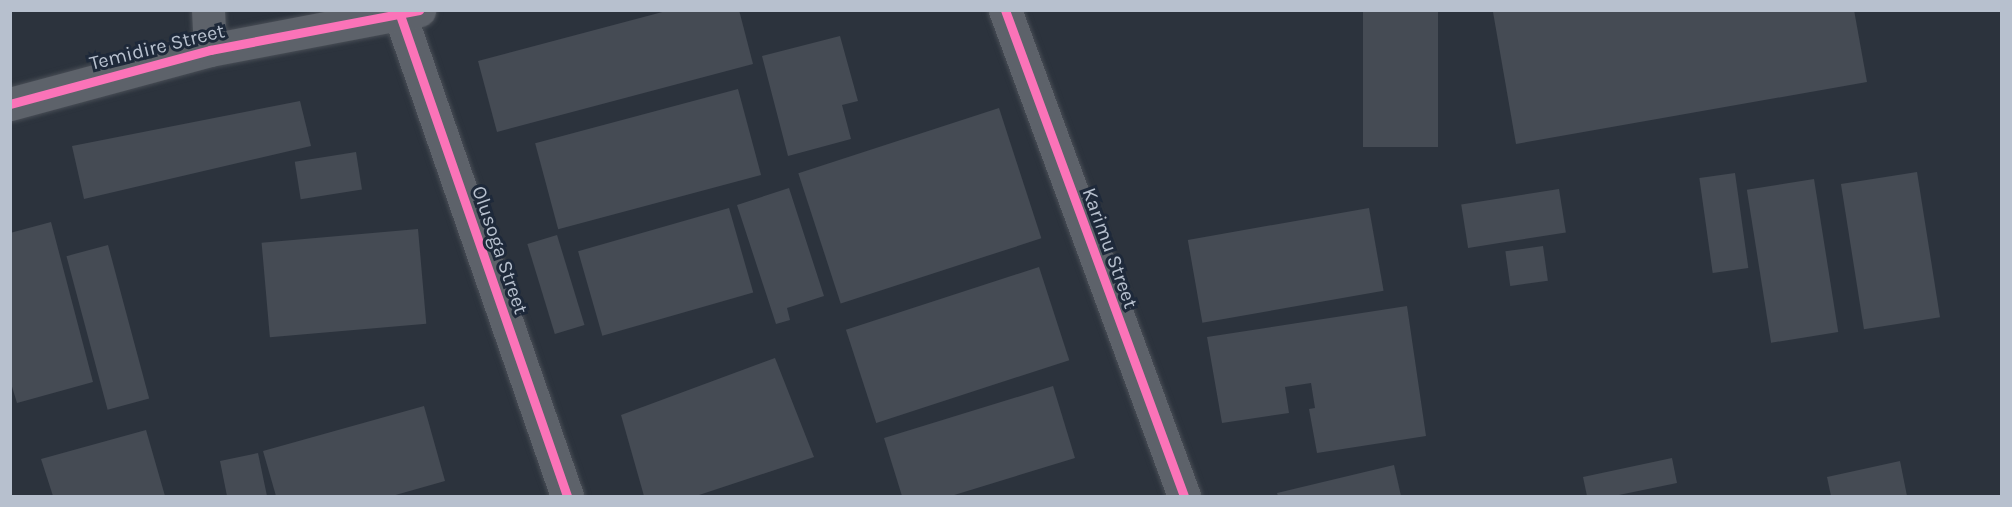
<!DOCTYPE html>
<html>
<head>
<meta charset="utf-8">
<style>
  body { margin:0 }
  #map { position:relative; width:2012px; height:507px; overflow:hidden; background:#2c333d; font-family:Karla,sans-serif }
  div>[style] { position:absolute }
  [style*='--x'] { left:calc(var(--x)*1px); top:calc(var(--y)*1px); width:calc(var(--w)*1px); rotate:calc(var(--a)*1deg) }
  .building>* { inset:0; background:#454b54; transform-origin:0 0 }
  .roads { filter:drop-shadow(0 0 2px #494e56) drop-shadow(0 0 2px #494e56) }
  .minor>* { height:33px; margin:-16.5px; padding:0 16.5px; transform-origin:16.5px; border-radius:16.5px; background:#5d626a }
  .cycleway>* { height:9px; margin:-4.5px; padding:0 4.5px; transform-origin:4.5px; border-radius:4.5px; background:#fb73b8 }
  span { translate:-50% -50%; white-space:nowrap; text-align:center; line-height:1.15; -webkit-text-stroke:6px #1e293a; paint-order:stroke }
  .street-label { font-size:20px; color:#b7c0ce }
  .frame { position:absolute; inset:0; border:12px solid #b7c0ce; pointer-events:none }
</style>
</head>
<body>
<div id="map">
  <div class="building">
    <i style="clip-path:polygon(670px 10px,739px 10px,753px 64px,497px 132px,478px 61px)"></i>
    <i style="left:1363px;top:10px;width:75px;height:137px"></i>
    <i style="clip-path:polygon(1502px 10px,1854px 10px,1867px 82px,1516px 144px,1493px 12px)"></i>
    <i style="clip-path:polygon(840px 36px,858px 101px,842px 105px,851px 139px,788px 156px,762px 56px)"></i>
    <i style="left:738px;top:89px;width:89px;height:210px;rotate:75deg"></i>
    <i style="clip-path:polygon(300px 101px,311px 146px,84px 199px,72px 146px)"></i>
    <i style="left:999px;top:108px;width:137px;height:211px;rotate:72deg"></i>
    <i style="left:356px;top:152px;width:38px;height:62px;rotate:81deg"></i>
    <i style="left:1917px;top:172px;width:147px;height:77px;rotate:81deg"></i>
    <i style="left:1735px;top:173px;width:96px;height:36px;rotate:82deg"></i>
    <i style="left:1814px;top:179px;width:155px;height:68px;rotate:81deg"></i>
    <i style="clip-path:polygon(789px 188px,824px 296px,787px 308px,790px 320px,776px 324px,737px 205px)"></i>
    <i style="left:1559px;top:189px;width:44px;height:99px;rotate:81deg"></i>
    <i style="left:729px;top:208px;width:88px;height:157px;rotate:74deg"></i>
    <i style="left:1369px;top:208px;width:84px;height:184px;rotate:80deg"></i>
    <i style="clip-path:polygon(51px 222px,93px 382px,17px 403px,10px 380px,10px 233px)"></i>
    <i style="left:418px;top:229px;width:95px;height:157px;rotate:85deg"></i>
    <i style="left:557px;top:235px;width:94px;height:31px;rotate:73deg"></i>
    <i style="left:108px;top:245px;width:159px;height:43px;rotate:75deg"></i>
    <i style="left:1543px;top:246px;width:35px;height:38px;rotate:82deg"></i>
    <i style="left:1039px;top:267px;width:98px;height:203px;rotate:72deg"></i>
    <i style="clip-path:polygon(1407px 306px,1426px 436px,1317px 453px,1309px 409px,1315px 408px,1311px 383px,1285px 387px,1289px 413px,1222px 423px,1207px 337px)"></i>
    <i style="clip-path:polygon(775px 358px,814px 457px,696px 496px,644px 496px,621px 415px)"></i>
    <i style="clip-path:polygon(1053px 386px,1075px 458px,951px 496px,902px 496px,884px 438px)"></i>
    <i style="clip-path:polygon(424px 406px,445px 481px,392px 496px,276px 496px,263px 451px)"></i>
    <i style="clip-path:polygon(146px 430px,165px 496px,53px 496px,41px 459px)"></i>
    <i style="clip-path:polygon(258px 453px,267px 496px,227px 496px,220px 461px)"></i>
    <i style="clip-path:polygon(1672px 458px,1677px 483px,1614px 496px,1587px 496px,1583px 477px)"></i>
    <i style="clip-path:polygon(1900px 461px,1907px 496px,1831px 496px,1827px 477px)"></i>
    <i style="clip-path:polygon(1394px 465px,1401px 496px,1278px 496px,1277px 493px)"></i>
  </div>
  <div class="roads">
    <div class="minor">
      <i style="--x:208;--y:10;--w:40;--a:87.1"></i>
      <i style="--x:1005;--y:10;--w:518;--a:69.78"></i>
      <i style="--x:400;--y:15;--w:509;--a:70.85"></i>
      <i style="--x:10;--y:104;--w:207;--a:-15.1"></i>
      <i style="--x:210;--y:50;--w:213;--a:-10.8"></i>
    </div>
  </div>
  <div class="cycleway">
    <i style="--x:1005;--y:10;--w:518;--a:69.78"></i>
    <i style="--x:400;--y:15;--w:509;--a:70.85"></i>
    <i style="--x:10;--y:104;--w:207;--a:-15.1"></i>
    <i style="--x:210;--y:50;--w:213;--a:-10.8"></i>
  </div>
  <div class="street-label">
    <span style="left:157px;top:47px;rotate:-14deg">Temidire Street</span>
    <span style="left:1110px;top:248px;rotate:70deg">Karimu Street</span>
    <span style="left:500px;top:250px;rotate:71deg">Olusoga Street</span>
  </div>
  <div class="frame"></div>
</div>
</body>
</html>
